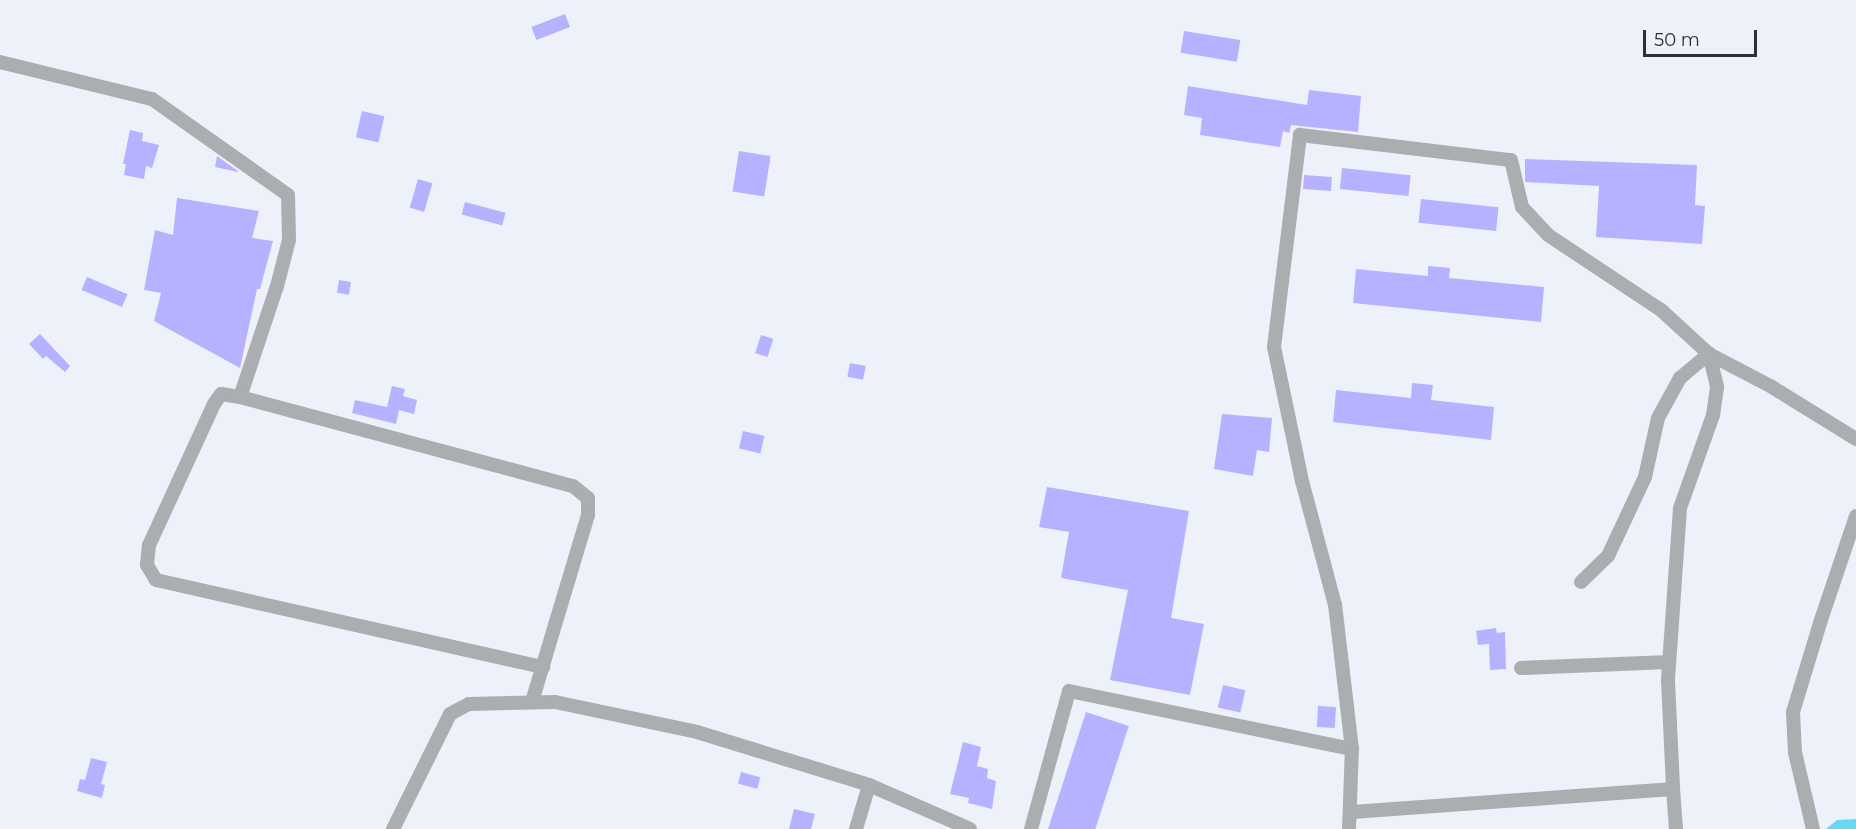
<!DOCTYPE html>
<html>
<head>
<meta charset="utf-8">
<style>
  body { margin:0 }
  #map { position:relative; width:1856px; height:829px; overflow:hidden; background:#edf2fa; font-family:Montserrat,sans-serif }
  div>[style] { position:absolute }
  [style*='--x'] { left:calc(var(--x)*1px); top:calc(var(--y)*1px); width:calc(var(--w)*1px); rotate:calc(var(--a)*1deg) }
  .water>* { inset:0; background:#68d8f2 }
  .building>* { inset:0; background:#b6b2ff; transform-origin:0 0 }
  .minor>* { height:14px; margin:-7px; padding:0 7px; transform-origin:7px; border-radius:7px; background:#aaaeb1 }
  span { translate:-50% -50%; white-space:nowrap; text-align:center; line-height:1.15; -webkit-text-stroke:6px #edf2fa; paint-order:stroke }
  .scale { position:absolute; left:1643px; top:30px; width:114px; height:27px; box-sizing:border-box; border:3px solid #2e3033; border-top:0; padding-left:8px; font-size:18px; line-height:21px; white-space:nowrap; color:#2e3033; -webkit-text-stroke:4px #edf2fa; paint-order:stroke }
</style>
</head>
<body>
<div id="map">
  <div class="water">
    <i style="clip-path:polygon(1856px 819px,1856px 829px,1826px 829px,1837px 820px)"></i>
  </div>
  <div class="building">
    <i style="left:565px;top:14px;width:14px;height:36px;rotate:69deg"></i>
    <i style="left:1184px;top:31px;width:57px;height:22px;rotate:9deg"></i>
    <i style="clip-path:polygon(1188px 86px,1307px 105px,1309px 90px,1361px 96px,1358px 132px,1291px 125px,1289px 133px,1283px 131px,1280px 147px,1200px 135px,1202px 118px,1184px 115px)"></i>
    <i style="left:362px;top:111px;width:23px;height:27px;rotate:13deg"></i>
    <i style="clip-path:polygon(130px 130px,143px 133px,142px 141px,159px 145px,152px 168px,146px 166px,144px 179px,124px 175px,126px 164px,123px 164px)"></i>
    <i style="left:739px;top:151px;width:32px;height:41px;rotate:9deg"></i>
    <i style="clip-path:polygon(217px 156px,238px 171px,238px 172px,215px 167px)"></i>
    <i style="clip-path:polygon(1525px 159px,1697px 165px,1695px 205px,1705px 206px,1702px 244px,1596px 237px,1599px 186px,1525px 182px)"></i>
    <i style="left:1342px;top:168px;width:69px;height:21px;rotate:6deg"></i>
    <i style="left:1304px;top:175px;width:28px;height:14px;rotate:4deg"></i>
    <i style="left:418px;top:179px;width:15px;height:30px;rotate:16deg"></i>
    <i style="clip-path:polygon(177px 198px,259px 211px,252px 238px,273px 241px,260px 289px,257px 289px,240px 368px,154px 321px,161px 293px,144px 290px,155px 230px,173px 235px)"></i>
    <i style="left:1421px;top:199px;width:78px;height:24px;rotate:6deg"></i>
    <i style="left:465px;top:202px;width:42px;height:13px;rotate:15deg"></i>
    <i style="clip-path:polygon(1428px 266px,1450px 268px,1449px 278px,1544px 287px,1541px 322px,1353px 303px,1356px 269px,1428px 276px)"></i>
    <i style="left:87px;top:277px;width:44px;height:14px;rotate:23deg"></i>
    <i style="left:339px;top:280px;width:12px;height:13px;rotate:9deg"></i>
    <i style="clip-path:polygon(40px 334px,70px 366px,65px 372px,46px 356px,43px 359px,29px 344px)"></i>
    <i style="left:761px;top:335px;width:13px;height:19px;rotate:18deg"></i>
    <i style="left:850px;top:363px;width:16px;height:14px;rotate:11deg"></i>
    <i style="clip-path:polygon(1412px 383px,1433px 385px,1431px 400px,1494px 407px,1491px 440px,1333px 422px,1336px 390px,1411px 398px)"></i>
    <i style="clip-path:polygon(392px 386px,405px 389px,403px 396px,417px 400px,414px 414px,399px 410px,396px 424px,352px 413px,355px 400px,387px 407px)"></i>
    <i style="clip-path:polygon(1222px 414px,1272px 418px,1269px 452px,1257px 450px,1253px 476px,1214px 469px)"></i>
    <i style="left:743px;top:431px;width:22px;height:18px;rotate:13deg"></i>
    <i style="clip-path:polygon(1047px 487px,1189px 511px,1171px 618px,1204px 624px,1190px 695px,1110px 680px,1128px 590px,1061px 578px,1069px 532px,1039px 527px)"></i>
    <i style="clip-path:polygon(1496px 628px,1497px 633px,1505px 632px,1506px 669px,1490px 670px,1489px 644px,1478px 645px,1476px 631px)"></i>
    <i style="left:1223px;top:685px;width:23px;height:23px;rotate:13deg"></i>
    <i style="left:1318px;top:706px;width:18px;height:21px;rotate:3deg"></i>
    <i style="left:1086px;top:712px;width:45px;height:123px;rotate:18deg"></i>
    <i style="clip-path:polygon(963px 742px,981px 747px,977px 766px,988px 769px,987px 778px,996px 781px,992px 809px,968px 803px,969px 798px,950px 794px)"></i>
    <i style="clip-path:polygon(91px 758px,107px 762px,101px 784px,105px 785px,102px 798px,77px 791px,80px 779px,85px 780px)"></i>
    <i style="left:741px;top:772px;width:20px;height:12px;rotate:15deg"></i>
    <i style="clip-path:polygon(794px 809px,815px 814px,811px 829px,789px 829px)"></i>
  </div>
  <div class="minor">
    <i style="--x:0;--y:62;--w:156;--a:13.7"></i>
    <i style="--x:152;--y:99;--w:166;--a:35.2"></i>
    <i style="--x:288;--y:195;--w:45;--a:88.7"></i>
    <i style="--x:289;--y:240;--w:48;--a:104.6"></i>
    <i style="--x:277;--y:286;--w:117;--a:108.4"></i>
    <i style="--x:240;--y:397;--w:345;--a:15"></i>
    <i style="--x:573;--y:486;--w:19;--a:39"></i>
    <i style="--x:588;--y:498;--w:17;--a:90"></i>
    <i style="--x:588;--y:515;--w:195;--a:106.7"></i>
    <i style="--x:240;--y:397;--w:19;--a:-171"></i>
    <i style="--x:221;--y:394;--w:12;--a:125"></i>
    <i style="--x:214;--y:404;--w:155;--a:114.7"></i>
    <i style="--x:149;--y:545;--w:20;--a:96"></i>
    <i style="--x:147;--y:565;--w:17;--a:59"></i>
    <i style="--x:156;--y:580;--w:397;--a:12.7"></i>
    <i style="--x:1581;--y:582;--w:37;--a:-44"></i>
    <i style="--x:1608;--y:556;--w:87;--a:-64.9"></i>
    <i style="--x:1645;--y:477;--w:60;--a:-77.6"></i>
    <i style="--x:1658;--y:418;--w:46;--a:-61.2"></i>
    <i style="--x:1680;--y:378;--w:38;--a:-40"></i>
    <i style="--x:1709;--y:354;--w:71;--a:27.6"></i>
    <i style="--x:1772;--y:387;--w:99;--a:31.8"></i>
    <i style="--x:1521;--y:668;--w:148;--a:-2.3"></i>
    <i style="--x:1352;--y:812;--w:322;--a:-4.1"></i>
    <i style="--x:1673;--y:789;--w:40;--a:85.7"></i>
    <i style="--x:393;--y:829;--w:128;--a:-63.6"></i>
    <i style="--x:450;--y:714;--w:21;--a:-28"></i>
    <i style="--x:469;--y:704;--w:86;--a:-1.3"></i>
    <i style="--x:555;--y:702;--w:145;--a:11.9"></i>
    <i style="--x:697;--y:732;--w:180;--a:17.1"></i>
    <i style="--x:869;--y:785;--w:110;--a:23.5"></i>
    <i style="--x:856;--y:829;--w:46;--a:-73.5"></i>
    <i style="--x:1031;--y:829;--w:143;--a:-74.6"></i>
    <i style="--x:1069;--y:691;--w:289;--a:11.6"></i>
    <i style="--x:1349;--y:829;--w:80;--a:-87.9"></i>
    <i style="--x:1352;--y:749;--w:145;--a:-96.7"></i>
    <i style="--x:1335;--y:605;--w:128;--a:-104.9"></i>
    <i style="--x:1302;--y:481;--w:137;--a:-101.8"></i>
    <i style="--x:1274;--y:347;--w:214;--a:-83"></i>
    <i style="--x:1300;--y:135;--w:212;--a:6.8"></i>
    <i style="--x:1511;--y:160;--w:48;--a:76.8"></i>
    <i style="--x:1522;--y:207;--w:38;--a:47"></i>
    <i style="--x:1548;--y:235;--w:136;--a:33.6"></i>
    <i style="--x:1661;--y:310;--w:65;--a:42.5"></i>
    <i style="--x:1709;--y:354;--w:34;--a:76"></i>
    <i style="--x:1717;--y:387;--w:28;--a:98"></i>
    <i style="--x:1713;--y:415;--w:99;--a:109.5"></i>
    <i style="--x:1680;--y:508;--w:173;--a:94"></i>
    <i style="--x:1668;--y:681;--w:108;--a:87.3"></i>
    <i style="--x:1813;--y:829;--w:79;--a:-103.2"></i>
    <i style="--x:1795;--y:752;--w:40;--a:-92.9"></i>
    <i style="--x:1793;--y:712;--w:93;--a:-73.1"></i>
    <i style="--x:1820;--y:623;--w:113;--a:-71.4"></i>
  </div>
  <div class="scale">50 m</div>
</div>
</body>
</html>
